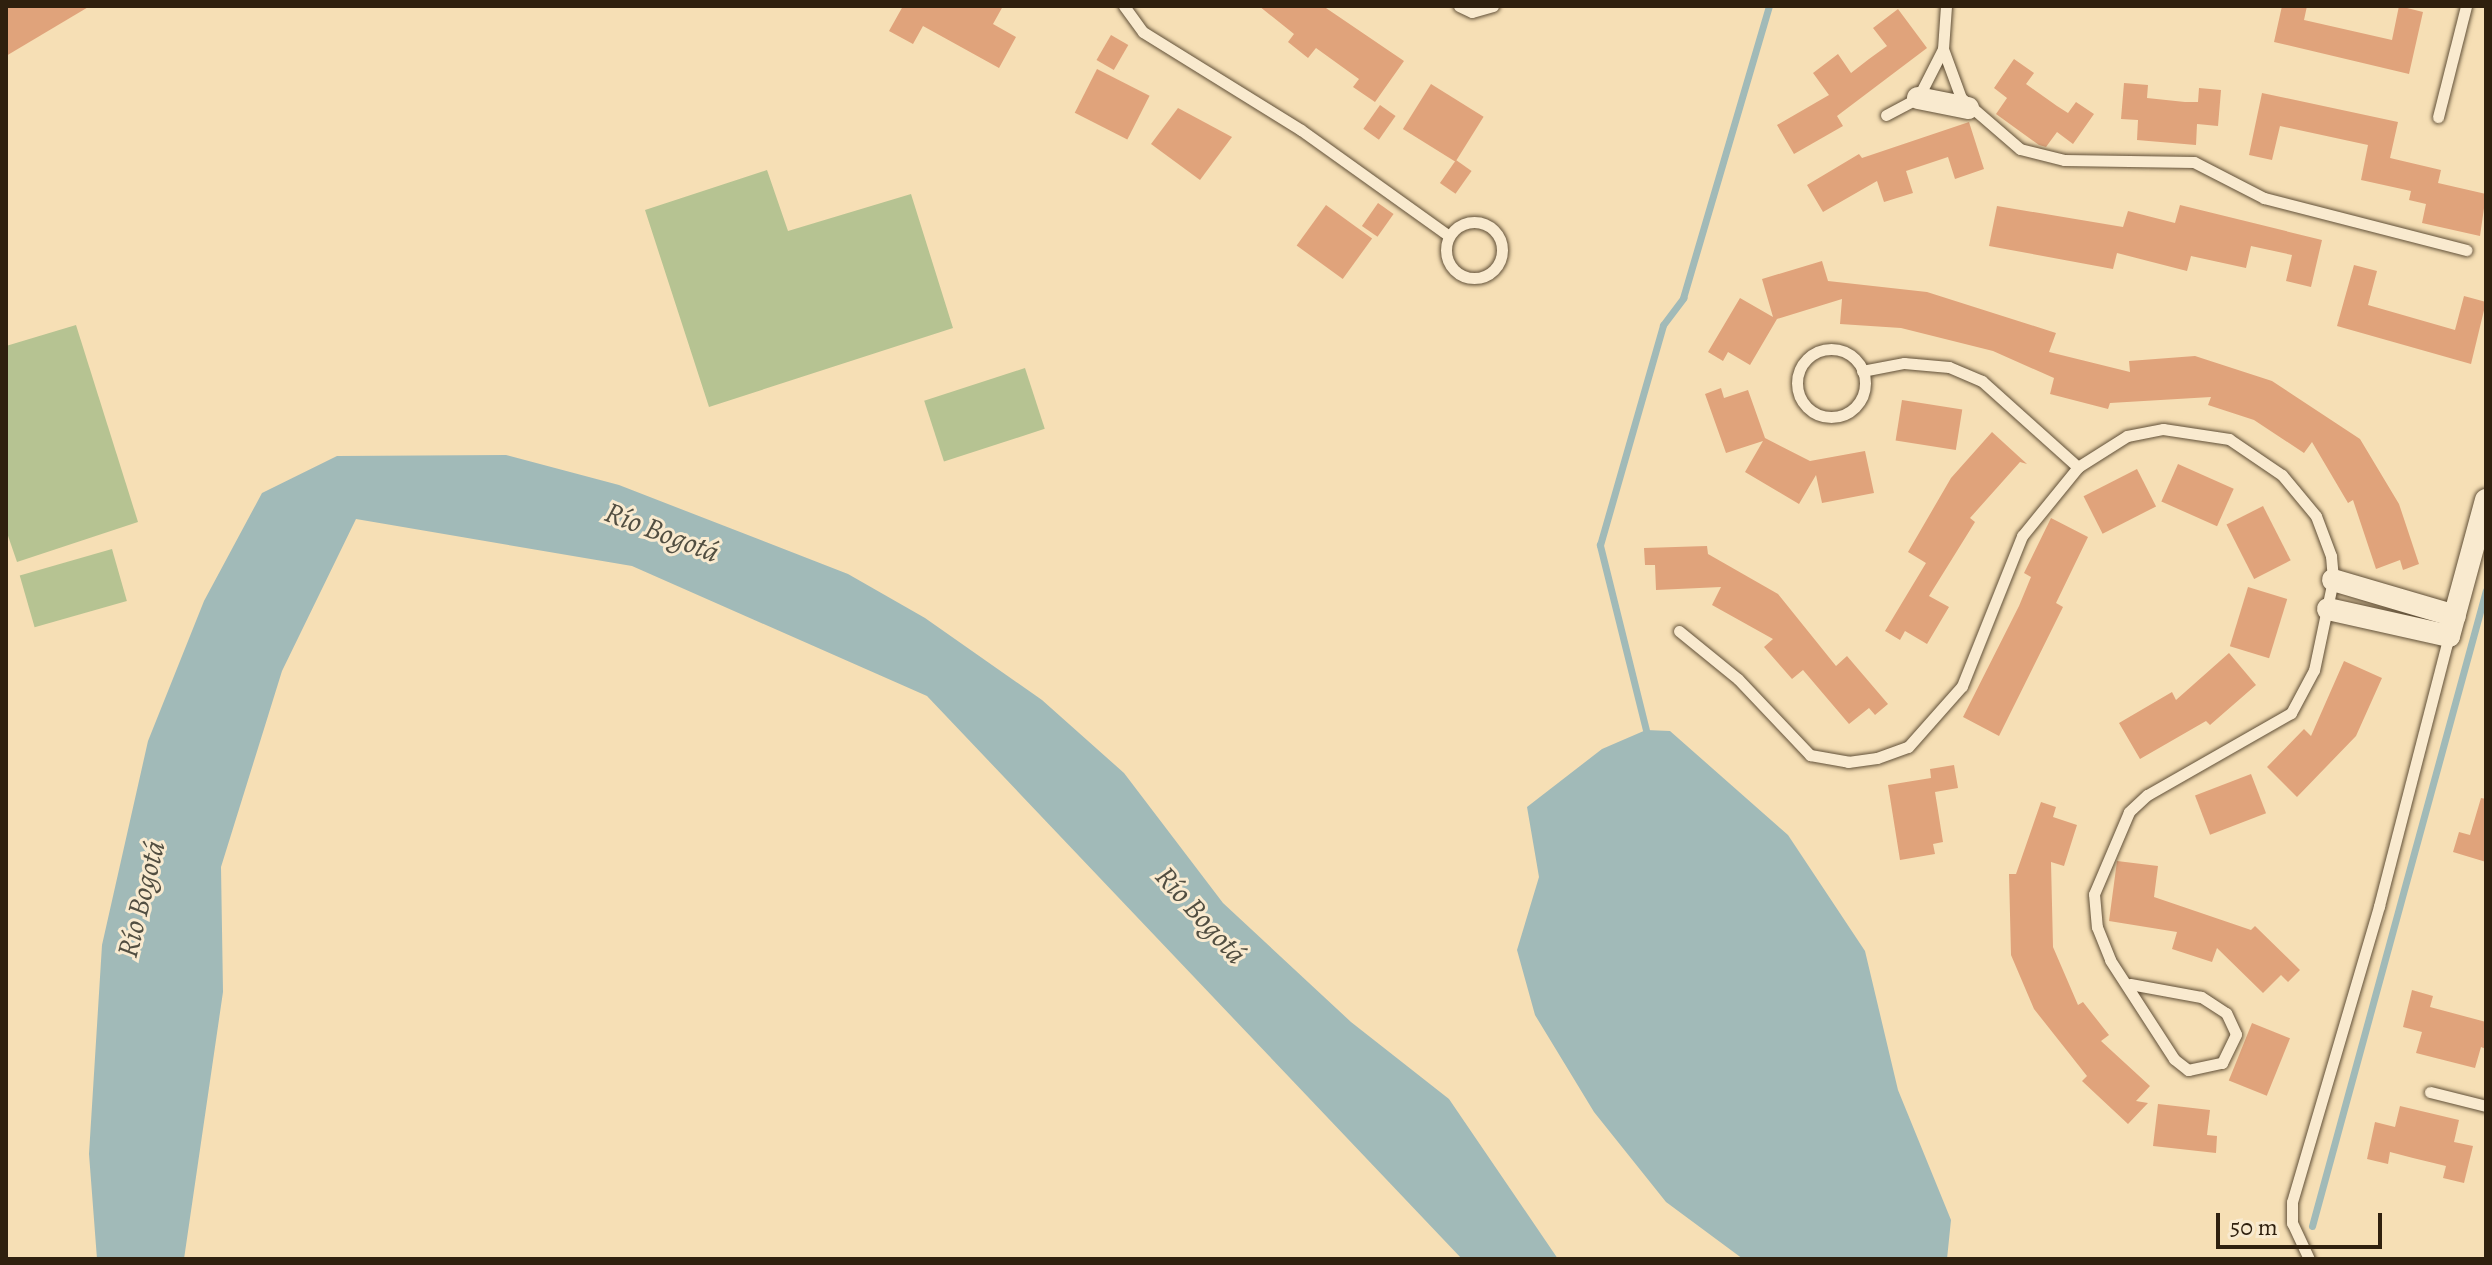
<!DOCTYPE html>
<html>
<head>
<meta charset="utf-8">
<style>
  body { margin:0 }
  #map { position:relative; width:2492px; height:1265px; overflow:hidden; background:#f6dfb5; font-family:Alegreya,serif }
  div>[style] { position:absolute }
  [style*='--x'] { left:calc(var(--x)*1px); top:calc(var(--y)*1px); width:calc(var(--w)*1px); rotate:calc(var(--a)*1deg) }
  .green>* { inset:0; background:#b6c392; transform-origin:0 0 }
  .water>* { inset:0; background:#a1bab8 }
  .stream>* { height:7px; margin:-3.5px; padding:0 3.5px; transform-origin:3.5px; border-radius:3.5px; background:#a1bab8 }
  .building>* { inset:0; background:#e0a37b; transform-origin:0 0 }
  .roads { filter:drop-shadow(0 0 2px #615038) drop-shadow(0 0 2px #615038) }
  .lane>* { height:11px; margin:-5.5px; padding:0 5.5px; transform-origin:5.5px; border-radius:5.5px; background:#f9eacf }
  .lane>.ring { margin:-5.5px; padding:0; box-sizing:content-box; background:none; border:11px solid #f9eacf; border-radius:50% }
  .street>* { height:22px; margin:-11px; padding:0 11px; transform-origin:11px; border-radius:11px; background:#f9eacf }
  span { translate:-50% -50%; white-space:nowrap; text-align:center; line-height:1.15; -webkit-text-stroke:6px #f9eacf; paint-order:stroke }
  .water-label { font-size:30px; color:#514e41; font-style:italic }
  .frame { position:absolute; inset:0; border:8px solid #2f200e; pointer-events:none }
  .scale { position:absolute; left:2216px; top:1213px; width:166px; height:36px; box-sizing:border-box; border:4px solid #2f200e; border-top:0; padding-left:10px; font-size:24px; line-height:28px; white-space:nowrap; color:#2f200e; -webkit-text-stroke:6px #f9eacf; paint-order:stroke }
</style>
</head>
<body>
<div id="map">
  <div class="green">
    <i style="clip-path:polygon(767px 170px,788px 231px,911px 194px,953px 328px,709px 407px,645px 210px)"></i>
    <i style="clip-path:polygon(76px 325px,138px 522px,17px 562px,6px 530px,6px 346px)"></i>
    <i style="left:1025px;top:368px;width:64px;height:106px;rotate:72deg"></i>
    <i style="left:112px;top:549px;width:54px;height:96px;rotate:74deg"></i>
  </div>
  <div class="water">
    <i style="clip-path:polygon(506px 455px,619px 485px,848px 574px,925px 618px,1042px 700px,1124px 773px,1223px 903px,1351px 1022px,1449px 1099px,1558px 1259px,1462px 1259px,927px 696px,632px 566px,356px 519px,282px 671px,221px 867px,223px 992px,184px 1259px,97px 1259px,89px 1154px,102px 945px,148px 741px,204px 601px,262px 493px,337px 456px)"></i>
    <i style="clip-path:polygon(1646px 730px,1670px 731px,1788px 835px,1865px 951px,1898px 1090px,1951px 1220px,1947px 1259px,1743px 1259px,1666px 1202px,1594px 1112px,1535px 1015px,1517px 950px,1539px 877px,1527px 807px,1602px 749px)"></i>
  </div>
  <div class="stream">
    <i style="--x:1646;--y:730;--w:191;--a:-104"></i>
    <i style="--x:1600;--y:545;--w:229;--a:-74"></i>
    <i style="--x:1663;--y:325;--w:34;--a:-53"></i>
    <i style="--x:1683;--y:298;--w:304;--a:-73.6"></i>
    <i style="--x:2312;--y:1226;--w:659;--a:-74.7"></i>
  </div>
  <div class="building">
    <i style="clip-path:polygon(6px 6px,90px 6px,6px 56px)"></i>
    <i style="clip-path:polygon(903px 6px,1003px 6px,993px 24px,1016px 37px,999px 68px,923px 26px,913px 44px,889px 31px)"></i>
    <i style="clip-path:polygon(1259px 6px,1323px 6px,1404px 61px,1375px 102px,1353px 87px,1359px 79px,1316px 48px,1308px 58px,1288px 42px,1294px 34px)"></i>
    <i style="clip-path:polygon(2282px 6px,2307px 6px,2304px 20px,2392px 40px,2399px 6px,2423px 12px,2409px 74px,2274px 42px)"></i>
    <i style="clip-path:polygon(1898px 9px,1927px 48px,1837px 116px,1843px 126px,1794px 154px,1777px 125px,1829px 95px,1813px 73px,1838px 54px,1851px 73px,1869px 59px,1887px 46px,1873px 28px)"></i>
    <i style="left:1111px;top:35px;width:20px;height:29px;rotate:30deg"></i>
    <i style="clip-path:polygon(2014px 59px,2034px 73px,2026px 84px,2057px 106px,2068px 113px,2076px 102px,2094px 114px,2073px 144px,2057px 132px,2046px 147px,2039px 145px,1996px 114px,2007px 98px,1994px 88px)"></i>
    <i style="left:1097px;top:69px;width:59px;height:49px;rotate:27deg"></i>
    <i style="clip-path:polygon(2124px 83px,2148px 85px,2147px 98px,2185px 102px,2198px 102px,2199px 88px,2221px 90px,2218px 126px,2197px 124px,2196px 145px,2137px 140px,2138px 120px,2121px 119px)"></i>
    <i style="left:1431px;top:84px;width:62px;height:53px;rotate:32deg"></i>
    <i style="clip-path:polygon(2262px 93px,2398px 122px,2390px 158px,2441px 170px,2438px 183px,2486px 194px,2480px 236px,2422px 223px,2426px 204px,2409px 200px,2411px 191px,2361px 180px,2368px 145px,2280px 126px,2272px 160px,2249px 155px)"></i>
    <i style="left:1380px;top:105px;width:19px;height:29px;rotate:35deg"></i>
    <i style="clip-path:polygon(1178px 108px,1232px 137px,1200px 180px,1151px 144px)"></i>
    <i style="clip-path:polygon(1969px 122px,1984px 169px,1955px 179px,1948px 157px,1906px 171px,1913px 193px,1884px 202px,1877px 181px,1823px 212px,1807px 185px,1859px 154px,1862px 158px)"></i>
    <i style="left:1456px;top:160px;width:19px;height:28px;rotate:35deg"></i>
    <i style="left:1378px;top:203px;width:19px;height:28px;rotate:35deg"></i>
    <i style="left:1326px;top:205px;width:57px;height:50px;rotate:36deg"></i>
    <i style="clip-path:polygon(2180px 205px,2322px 240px,2311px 287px,2286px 281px,2292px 255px,2251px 246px,2246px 268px,2191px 256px,2187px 271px,2117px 253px,2113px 269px,1989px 246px,1997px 206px,2123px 227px,2128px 211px,2175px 223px)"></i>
    <i style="clip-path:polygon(1822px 261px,1828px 281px,1927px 292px,2056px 333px,2049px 352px,2130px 372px,2129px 361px,2195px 356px,2272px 381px,2360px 439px,2399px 504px,2419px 564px,2403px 570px,2400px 560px,2376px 569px,2353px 500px,2348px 503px,2312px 442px,2304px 453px,2254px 420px,2208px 405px,2211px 397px,2110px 403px,2108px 409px,2050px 394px,2054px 378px,1993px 351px,1901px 328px,1840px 324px,1842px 299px,1777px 319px,1750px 365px,1728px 352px,1723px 361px,1708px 352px,1740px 298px,1773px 317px,1762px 279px)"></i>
    <i style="clip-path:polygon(2354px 265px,2377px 271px,2368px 305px,2455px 330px,2464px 296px,2486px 302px,2471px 364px,2337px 326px)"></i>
    <i style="clip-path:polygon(1721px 388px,1724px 398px,1748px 390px,1765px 438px,1810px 461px,1865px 451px,1874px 493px,1822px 503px,1816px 475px,1799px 504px,1745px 472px,1763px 441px,1726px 453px,1705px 394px)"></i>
    <i style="left:1902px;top:400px;width:61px;height:41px;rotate:9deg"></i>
    <i style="clip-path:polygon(1992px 432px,2027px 464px,2020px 462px,1970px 518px,1975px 522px,1929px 596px,1949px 607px,1927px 644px,1905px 631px,1900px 640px,1885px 631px,1926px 563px,1908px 552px,1951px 478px)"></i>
    <i style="left:2178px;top:464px;width:61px;height:41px;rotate:24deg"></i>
    <i style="left:2137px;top:469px;width:42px;height:60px;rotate:63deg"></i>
    <i style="left:2263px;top:506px;width:61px;height:41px;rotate:63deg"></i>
    <i style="clip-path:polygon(2051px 518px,2088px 537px,2056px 603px,2063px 607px,1999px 736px,1963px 717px,2019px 606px,2031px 577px,2024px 573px)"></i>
    <i style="clip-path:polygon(1707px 546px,1708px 554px,1778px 594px,1836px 666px,1847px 656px,1888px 704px,1875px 715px,1869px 708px,1849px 724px,1803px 670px,1792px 679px,1764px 647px,1773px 639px,1712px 605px,1721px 587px,1656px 590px,1655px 565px,1645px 565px,1644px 548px)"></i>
    <i style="left:2248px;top:587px;width:41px;height:62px;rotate:17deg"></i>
    <i style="clip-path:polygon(2229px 653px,2256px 685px,2210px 725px,2206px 721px,2140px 759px,2119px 723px,2172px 692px,2176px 700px)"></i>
    <i style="clip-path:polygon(2344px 661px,2382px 678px,2356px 736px,2297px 797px,2267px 767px,2304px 729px,2311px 736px)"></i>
    <i style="clip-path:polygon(1954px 765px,1958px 788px,1935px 792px,1943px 842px,1933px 844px,1935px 854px,1900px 860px,1888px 785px,1931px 778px,1930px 769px)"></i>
    <i style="left:2251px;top:774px;width:42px;height:60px;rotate:69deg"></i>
    <i style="clip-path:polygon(2481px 798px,2486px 799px,2486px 862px,2453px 852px,2459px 832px,2470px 835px)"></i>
    <i style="clip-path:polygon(2041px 802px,2056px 807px,2053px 817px,2077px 825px,2064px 866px,2051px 862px,2053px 947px,2078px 1005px,2083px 1002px,2109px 1035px,2101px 1041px,2150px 1086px,2136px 1101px,2148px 1103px,2128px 1124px,2082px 1081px,2087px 1076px,2034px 1009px,2011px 955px,2009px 874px,2016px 874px)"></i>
    <i style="clip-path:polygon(2117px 861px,2158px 866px,2154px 897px,2251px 930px,2255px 926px,2300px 970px,2288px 982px,2281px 975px,2263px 993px,2217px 948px,2212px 962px,2172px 949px,2177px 932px,2109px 921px)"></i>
    <i style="clip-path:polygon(2412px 990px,2433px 996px,2430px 1007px,2486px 1022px,2486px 1049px,2481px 1047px,2475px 1068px,2416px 1053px,2422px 1032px,2403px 1027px)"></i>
    <i style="left:2252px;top:1023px;width:41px;height:62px;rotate:22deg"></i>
    <i style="clip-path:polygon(2158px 1104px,2210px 1110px,2207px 1135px,2217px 1136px,2216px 1153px,2153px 1146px)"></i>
    <i style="clip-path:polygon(2400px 1106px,2459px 1120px,2454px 1142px,2473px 1146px,2464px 1183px,2443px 1178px,2446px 1166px,2413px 1158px,2390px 1152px,2388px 1164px,2367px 1159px,2375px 1122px,2395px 1127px)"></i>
  </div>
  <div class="roads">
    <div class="lane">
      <i style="--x:1124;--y:6;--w:32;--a:54"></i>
      <i style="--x:1143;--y:32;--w:186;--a:31.8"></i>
      <i style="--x:1301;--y:130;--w:182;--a:35.6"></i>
      <i style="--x:1459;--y:6;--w:14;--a:25"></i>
      <i style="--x:1472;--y:12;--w:22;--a:-16"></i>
      <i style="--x:1946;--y:6;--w:43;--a:94"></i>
      <i style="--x:1943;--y:49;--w:52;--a:69.8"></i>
      <i style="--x:1961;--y:98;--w:78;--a:40.8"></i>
      <i style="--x:2020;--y:149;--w:45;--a:14"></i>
      <i style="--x:2064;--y:160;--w:130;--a:0.9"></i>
      <i style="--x:2194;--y:162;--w:79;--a:27.2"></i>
      <i style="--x:2264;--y:198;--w:209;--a:14.4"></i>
      <i style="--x:1886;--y:115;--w:36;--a:-28"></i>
      <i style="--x:1918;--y:98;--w:55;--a:-63"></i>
      <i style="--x:2438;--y:117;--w:114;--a:-75.8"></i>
      <i class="ring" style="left:1446px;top:222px;width:45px;height:45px"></i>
      <i class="ring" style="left:1797px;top:349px;width:57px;height:57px"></i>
      <i style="--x:1862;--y:371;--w:43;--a:-10.8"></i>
      <i style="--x:1904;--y:363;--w:45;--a:5.1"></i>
      <i style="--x:1949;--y:367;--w:36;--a:23"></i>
      <i style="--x:1982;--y:381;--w:129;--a:41.9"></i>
      <i style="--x:1679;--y:631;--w:76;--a:39.1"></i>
      <i style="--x:1738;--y:679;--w:105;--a:46.5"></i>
      <i style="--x:1810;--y:755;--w:39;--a:10"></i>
      <i style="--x:1848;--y:762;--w:29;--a:-8"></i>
      <i style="--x:1877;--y:758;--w:33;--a:-20"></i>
      <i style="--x:1908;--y:747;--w:81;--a:-48.5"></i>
      <i style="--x:1962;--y:686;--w:162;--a:-68.2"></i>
      <i style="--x:2022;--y:536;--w:89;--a:-50.9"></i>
      <i style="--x:2078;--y:467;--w:58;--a:-32.3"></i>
      <i style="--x:2127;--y:436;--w:37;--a:-11"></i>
      <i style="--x:2163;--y:429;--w:67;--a:8.6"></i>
      <i style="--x:2229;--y:439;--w:64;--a:34.2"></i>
      <i style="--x:2282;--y:475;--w:53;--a:50.3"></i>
      <i style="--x:2316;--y:516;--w:43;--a:69.4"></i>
      <i style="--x:2331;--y:556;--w:24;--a:85"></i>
      <i style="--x:2333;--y:580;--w:92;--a:101.9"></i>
      <i style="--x:2314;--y:670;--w:49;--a:118.1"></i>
      <i style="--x:2291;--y:713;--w:166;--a:150.3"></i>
      <i style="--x:2147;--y:795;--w:25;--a:137"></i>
      <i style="--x:2129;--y:812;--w:89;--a:113.1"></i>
      <i style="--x:2094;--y:894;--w:33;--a:85"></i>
      <i style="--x:2097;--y:927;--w:35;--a:68"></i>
      <i style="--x:2110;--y:960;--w:118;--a:57.1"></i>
      <i style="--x:2174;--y:1059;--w:18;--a:38"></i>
      <i style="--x:2188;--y:1070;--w:35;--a:-12"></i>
      <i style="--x:2222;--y:1063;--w:32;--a:-64"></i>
      <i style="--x:2236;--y:1034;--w:23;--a:-115"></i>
      <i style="--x:2226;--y:1013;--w:30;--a:-147"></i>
      <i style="--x:2201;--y:997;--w:72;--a:-169.6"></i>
      <i style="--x:2430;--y:1092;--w:58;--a:14"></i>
      <i style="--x:2309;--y:1259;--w:40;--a:-115"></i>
      <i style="--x:2292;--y:1223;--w:21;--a:-90"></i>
      <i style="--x:2292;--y:1202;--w:309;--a:-73.6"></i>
      <i style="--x:2379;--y:906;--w:279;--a:-75.5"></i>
    </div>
    <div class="street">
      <i style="--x:1918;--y:98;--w:51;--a:11.3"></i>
      <i style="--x:2333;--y:580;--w:127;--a:16.4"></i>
      <i style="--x:2328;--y:609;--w:124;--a:12.6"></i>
      <i style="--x:2449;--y:636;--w:141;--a:-74.8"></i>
    </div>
  </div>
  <div class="water-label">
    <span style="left:662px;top:532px;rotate:21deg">Río Bogotá</span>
    <span style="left:141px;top:899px;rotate:-76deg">Río Bogotá</span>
    <span style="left:1201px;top:915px;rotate:48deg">Río Bogotá</span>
  </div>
  <div class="frame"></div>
  <div class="scale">50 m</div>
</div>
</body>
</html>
